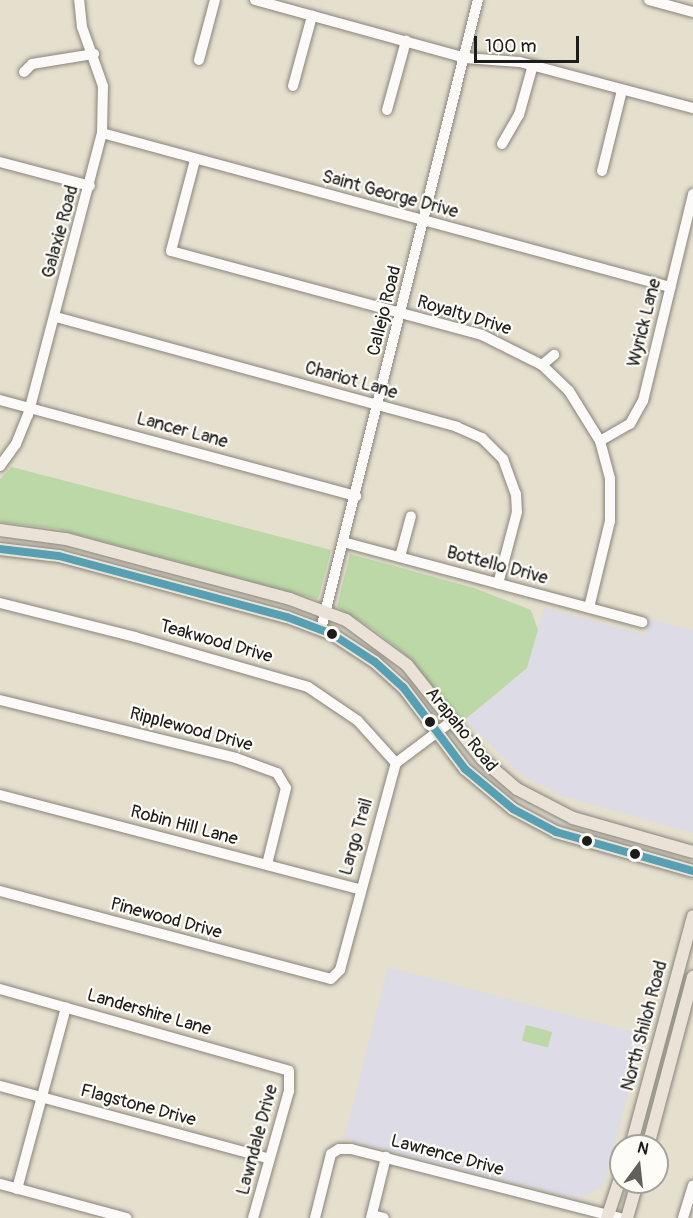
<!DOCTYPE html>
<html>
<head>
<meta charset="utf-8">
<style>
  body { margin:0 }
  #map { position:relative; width:693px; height:1218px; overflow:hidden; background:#e5dfce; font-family:Pangolin,sans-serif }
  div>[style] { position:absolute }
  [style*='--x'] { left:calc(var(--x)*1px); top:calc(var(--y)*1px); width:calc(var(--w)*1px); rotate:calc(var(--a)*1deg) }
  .built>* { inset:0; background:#dcdbe6 }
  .green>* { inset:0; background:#bbd8a6; transform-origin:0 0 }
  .roads { filter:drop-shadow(0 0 2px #87847b) drop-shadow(0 0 2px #87847b) }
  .minor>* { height:10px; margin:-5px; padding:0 5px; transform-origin:5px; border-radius:5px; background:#fbfaf8 }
  .major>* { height:12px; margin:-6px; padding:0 6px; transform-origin:6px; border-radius:6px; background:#eae2d6 }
  .bus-1>* { height:8px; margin:-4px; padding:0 4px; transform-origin:4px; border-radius:4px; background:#57a0b4 }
  .dots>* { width:16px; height:16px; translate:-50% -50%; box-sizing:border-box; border:3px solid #fdfcf7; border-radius:50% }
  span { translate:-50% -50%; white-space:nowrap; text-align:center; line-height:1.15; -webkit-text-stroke:4.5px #fdfcf7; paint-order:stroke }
  .street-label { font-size:18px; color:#1c1c1c }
  .north { position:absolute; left:609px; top:1134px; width:60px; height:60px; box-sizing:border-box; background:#fdfcf7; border:2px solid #a3a29f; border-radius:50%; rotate:15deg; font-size:16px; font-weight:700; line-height:24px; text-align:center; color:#1c1c1c }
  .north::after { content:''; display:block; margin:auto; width:21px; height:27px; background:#62605a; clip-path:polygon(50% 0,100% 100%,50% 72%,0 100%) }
  .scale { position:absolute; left:474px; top:36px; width:105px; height:27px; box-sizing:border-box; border:3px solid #1c1c1c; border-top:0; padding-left:8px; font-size:18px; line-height:21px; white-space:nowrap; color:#1c1c1c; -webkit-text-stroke:4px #fdfcf7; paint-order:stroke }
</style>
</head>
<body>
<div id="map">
  <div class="built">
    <i style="clip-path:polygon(544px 608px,645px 635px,650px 619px,693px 630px,693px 833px,562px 796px,522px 775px,466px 720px,527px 668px)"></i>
    <i style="clip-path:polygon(388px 967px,644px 1035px,603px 1186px,577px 1199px,344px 1139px)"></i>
  </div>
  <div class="green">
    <i style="clip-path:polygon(12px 467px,331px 550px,319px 596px,317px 599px,57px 529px,0 522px,0 479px)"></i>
    <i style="clip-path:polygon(350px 554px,474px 588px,531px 610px,538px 630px,527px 668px,461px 723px,413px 661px,375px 630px,337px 607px)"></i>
    <i style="left:526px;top:1025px;width:27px;height:16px;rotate:15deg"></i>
  </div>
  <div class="roads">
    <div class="minor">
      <i style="--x:255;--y:0;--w:218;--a:15.4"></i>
      <i style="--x:465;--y:58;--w:55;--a:4.2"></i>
      <i style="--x:520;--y:62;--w:179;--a:14.9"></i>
      <i style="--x:649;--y:0;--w:46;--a:15.3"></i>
      <i style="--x:199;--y:60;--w:62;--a:-75.1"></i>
      <i style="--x:24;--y:72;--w:11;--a:-45"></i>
      <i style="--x:32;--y:64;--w:63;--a:-9.2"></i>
      <i style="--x:293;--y:86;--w:73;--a:-74.8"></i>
      <i style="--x:387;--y:110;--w:72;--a:-74.6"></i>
      <i style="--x:102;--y:133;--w:589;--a:15.17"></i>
      <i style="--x:502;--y:144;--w:34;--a:-60"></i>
      <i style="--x:519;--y:115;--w:52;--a:-74.4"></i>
      <i style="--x:195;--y:160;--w:94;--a:104.8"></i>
      <i style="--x:171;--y:251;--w:322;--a:15.1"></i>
      <i style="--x:482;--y:335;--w:67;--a:26.6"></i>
      <i style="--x:542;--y:365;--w:37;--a:44"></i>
      <i style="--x:569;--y:391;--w:59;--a:58.2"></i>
      <i style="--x:600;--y:441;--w:39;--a:75"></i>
      <i style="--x:610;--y:479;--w:42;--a:90"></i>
      <i style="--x:610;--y:521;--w:89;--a:103.6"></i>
      <i style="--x:0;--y:162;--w:93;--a:14.9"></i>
      <i style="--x:602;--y:171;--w:83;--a:-76.1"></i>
      <i style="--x:56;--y:317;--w:416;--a:15.3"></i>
      <i style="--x:457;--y:427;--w:27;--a:24"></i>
      <i style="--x:482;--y:438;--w:30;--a:45"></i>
      <i style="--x:503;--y:459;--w:37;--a:70"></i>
      <i style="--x:516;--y:494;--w:18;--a:87"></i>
      <i style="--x:517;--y:512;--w:74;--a:104.8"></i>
      <i style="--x:542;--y:365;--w:16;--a:-40"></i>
      <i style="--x:0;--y:400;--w:369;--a:15.1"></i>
      <i style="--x:600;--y:441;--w:34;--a:-30"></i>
      <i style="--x:630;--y:424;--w:26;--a:-61"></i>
      <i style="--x:643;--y:401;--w:213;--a:-76.4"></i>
      <i style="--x:0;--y:466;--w:27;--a:-54"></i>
      <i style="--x:16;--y:444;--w:31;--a:-68"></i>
      <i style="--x:28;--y:415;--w:292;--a:-75.3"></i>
      <i style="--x:102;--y:133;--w:47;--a:-88.8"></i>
      <i style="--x:103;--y:86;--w:63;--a:-109.6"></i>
      <i style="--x:82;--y:27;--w:27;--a:-96"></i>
      <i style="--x:343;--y:542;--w:310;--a:15"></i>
      <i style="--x:400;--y:557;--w:42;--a:-75"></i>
      <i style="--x:0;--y:603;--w:139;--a:14.1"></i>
      <i style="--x:135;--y:637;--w:180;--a:16.1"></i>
      <i style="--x:308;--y:687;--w:60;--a:34.2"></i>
      <i style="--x:358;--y:721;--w:57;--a:47.9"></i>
      <i style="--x:321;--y:629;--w:648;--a:-75.99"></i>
      <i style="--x:0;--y:700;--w:243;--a:13.8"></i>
      <i style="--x:236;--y:758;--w:44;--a:20.1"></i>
      <i style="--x:277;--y:773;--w:17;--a:59"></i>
      <i style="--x:286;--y:788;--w:78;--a:104"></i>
      <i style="--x:0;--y:795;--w:371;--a:14.7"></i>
      <i style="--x:0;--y:891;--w:342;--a:14.9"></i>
      <i style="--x:331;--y:979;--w:13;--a:-45"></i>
      <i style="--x:340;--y:970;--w:214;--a:-74.9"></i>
      <i style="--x:396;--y:763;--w:70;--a:-36.9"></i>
      <i style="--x:0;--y:989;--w:300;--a:15.8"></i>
      <i style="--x:289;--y:1071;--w:20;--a:90"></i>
      <i style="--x:289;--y:1091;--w:132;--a:105.8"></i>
      <i style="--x:0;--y:1086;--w:277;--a:15.1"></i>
      <i style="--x:0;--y:1184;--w:131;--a:15.1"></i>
      <i style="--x:17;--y:1189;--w:188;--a:-74.9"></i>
      <i style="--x:372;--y:1215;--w:12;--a:14"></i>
      <i style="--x:315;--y:1218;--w:66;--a:-76"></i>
      <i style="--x:331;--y:1154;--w:9;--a:-32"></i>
      <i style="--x:339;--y:1149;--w:12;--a:0"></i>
      <i style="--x:351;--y:1149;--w:277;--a:14.4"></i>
      <i style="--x:371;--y:1218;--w:63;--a:-76.2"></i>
      <i style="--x:683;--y:1218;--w:34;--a:-73"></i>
    </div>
    <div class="major">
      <i style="--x:0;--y:530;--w:67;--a:7.8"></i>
      <i style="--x:66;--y:539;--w:92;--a:15.1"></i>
      <i style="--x:155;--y:563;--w:140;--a:14.9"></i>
      <i style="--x:290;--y:599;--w:60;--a:20.6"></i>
      <i style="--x:346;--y:620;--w:76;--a:36.4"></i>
      <i style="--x:407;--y:665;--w:120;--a:51.4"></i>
      <i style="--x:482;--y:759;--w:46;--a:40.6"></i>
      <i style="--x:517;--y:789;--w:63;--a:27.4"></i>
      <i style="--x:573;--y:818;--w:125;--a:15.8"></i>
      <i style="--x:0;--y:549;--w:59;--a:6.8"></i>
      <i style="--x:59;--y:556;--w:236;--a:15"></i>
      <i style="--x:287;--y:617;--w:48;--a:20.7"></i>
      <i style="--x:332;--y:634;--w:51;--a:33.1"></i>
      <i style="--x:375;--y:662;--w:38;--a:42"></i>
      <i style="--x:403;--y:687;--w:103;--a:52.9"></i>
      <i style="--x:465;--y:769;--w:62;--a:39.8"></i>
      <i style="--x:513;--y:809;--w:49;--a:28.1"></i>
      <i style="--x:556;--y:832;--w:142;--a:15.9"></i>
      <i style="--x:631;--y:1146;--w:238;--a:-74.9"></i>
      <i style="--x:648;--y:1146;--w:175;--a:-75.1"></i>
      <i style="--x:607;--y:1218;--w:44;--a:-71.6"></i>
      <i style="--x:627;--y:1218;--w:37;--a:-74"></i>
    </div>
  </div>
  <div class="bus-1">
    <i style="--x:0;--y:549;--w:59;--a:6.8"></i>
    <i style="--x:59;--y:556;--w:236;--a:15"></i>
    <i style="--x:287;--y:617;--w:48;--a:20.7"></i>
    <i style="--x:332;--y:634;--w:51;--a:33.1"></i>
    <i style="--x:375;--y:662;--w:38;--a:42"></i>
    <i style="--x:403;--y:687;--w:103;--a:52.9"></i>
    <i style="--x:465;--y:769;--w:62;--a:39.8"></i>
    <i style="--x:513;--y:809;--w:49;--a:28.1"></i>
    <i style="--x:556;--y:832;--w:142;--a:15.9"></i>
  </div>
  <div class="dots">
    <i style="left:332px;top:634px;background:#1c1c1c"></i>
    <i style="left:430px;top:722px;background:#1c1c1c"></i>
    <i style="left:587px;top:841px;background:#1c1c1c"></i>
    <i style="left:635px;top:854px;background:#1c1c1c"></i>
  </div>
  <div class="street-label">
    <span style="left:390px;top:195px;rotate:15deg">Saint George Drive</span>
    <span style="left:61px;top:232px;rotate:-75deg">Galaxie Road</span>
    <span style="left:385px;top:311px;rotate:-76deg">Callejo Road</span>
    <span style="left:464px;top:316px;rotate:17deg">Royalty Drive</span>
    <span style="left:645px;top:323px;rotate:-76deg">Wyrick Lane</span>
    <span style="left:351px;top:381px;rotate:16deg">Chariot Lane</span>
    <span style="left:182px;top:431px;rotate:15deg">Lancer Lane</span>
    <span style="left:497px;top:566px;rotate:15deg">Bottello Drive</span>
    <span style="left:216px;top:642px;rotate:16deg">Teakwood Drive</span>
    <span style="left:191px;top:730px;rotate:15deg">Ripplewood Drive</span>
    <span style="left:461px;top:730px;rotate:51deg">Arapaho Road</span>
    <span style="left:184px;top:826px;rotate:15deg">Robin Hill Lane</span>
    <span style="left:357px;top:837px;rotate:-74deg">Largo Trail</span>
    <span style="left:166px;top:919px;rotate:15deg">Pinewood Drive</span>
    <span style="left:149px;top:1013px;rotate:16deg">Landershire Lane</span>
    <span style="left:645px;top:1026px;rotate:-75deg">North Shiloh Road</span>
    <span style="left:138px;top:1106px;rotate:15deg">Flagstone Drive</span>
    <span style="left:258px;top:1140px;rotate:-75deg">Lawndale Drive</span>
    <span style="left:447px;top:1156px;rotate:15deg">Lawrence Drive</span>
  </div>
  <div class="north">N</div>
  <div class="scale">100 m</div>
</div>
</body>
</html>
